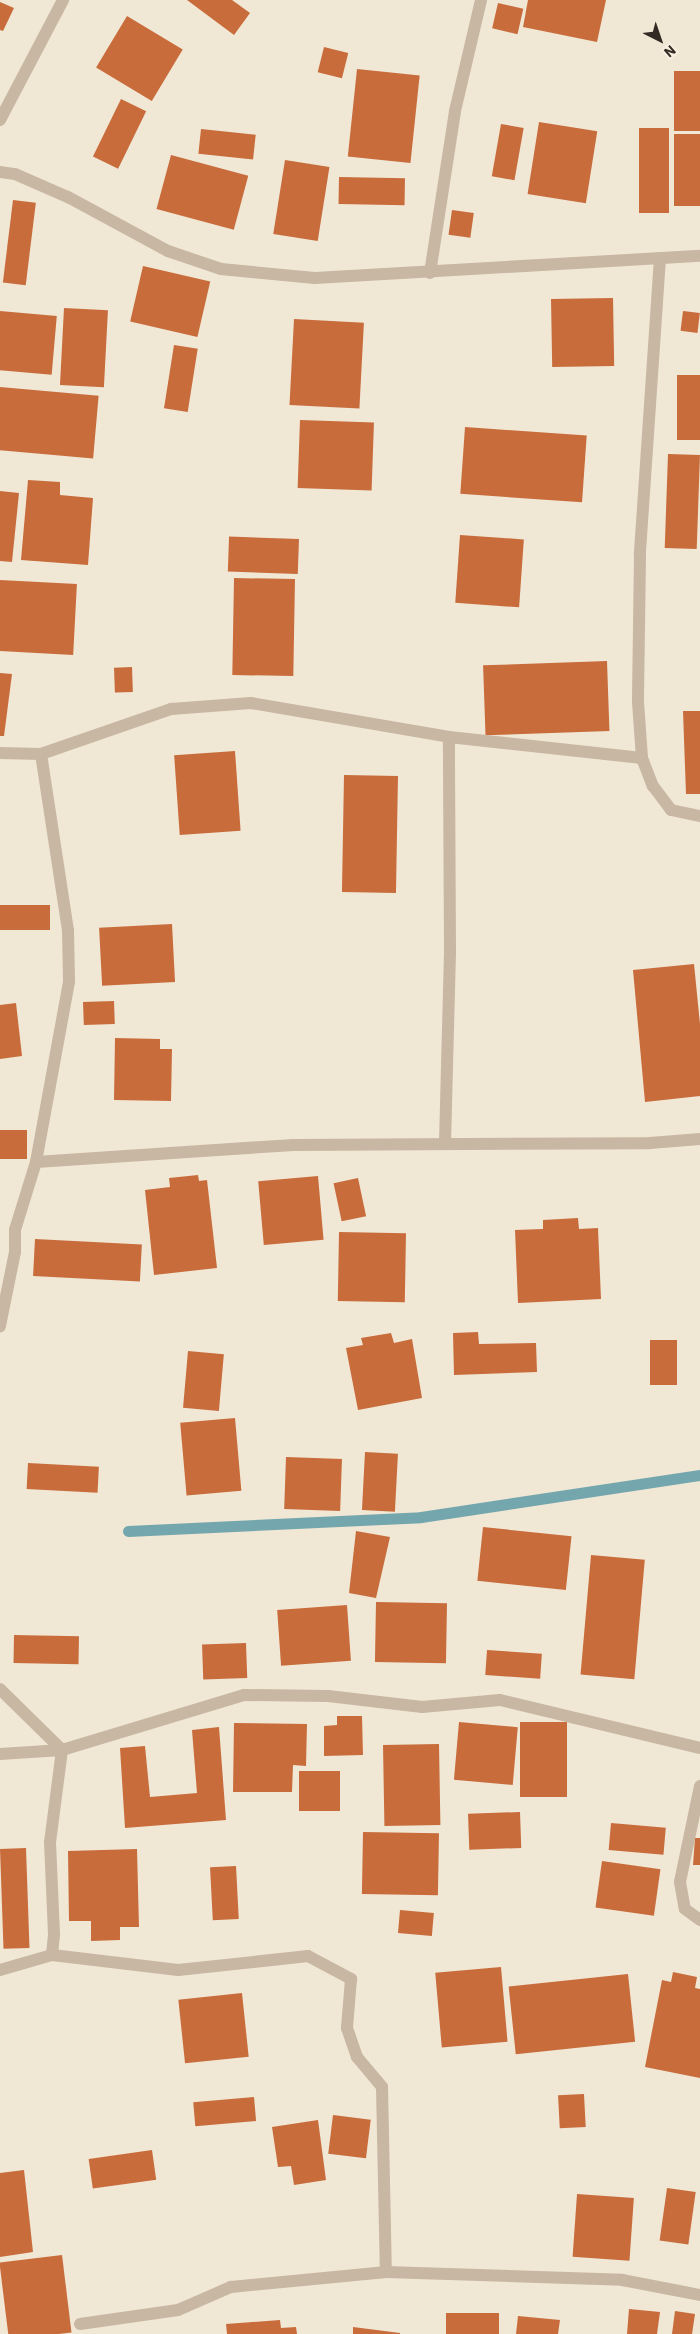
<!DOCTYPE html>
<html>
<head>
<meta charset="utf-8">
<style>
  body { margin:0 }
  #map { position:relative; width:700px; height:2334px; overflow:hidden; background:#f1e7d5; font-family:"IBM Plex Sans",sans-serif }
  div>[style] { position:absolute }
  [style*='--x'] { left:calc(var(--x)*1px); top:calc(var(--y)*1px); width:calc(var(--w)*1px); rotate:calc(var(--a)*1deg) }
  .stream>* { height:11px; margin:-5.5px; padding:0 5.5px; transform-origin:5.5px; border-radius:5.5px; background:#74a6ae }
  .building>* { inset:0; background:#c86c3c; transform-origin:0 0 }
  .minor>* { height:12px; margin:-6px; padding:0 6px; transform-origin:6px; border-radius:6px; background:#c8b7a2 }
  span { translate:-50% -50%; white-space:nowrap; text-align:center; line-height:1.15; -webkit-text-stroke:4px #f9f0e1; paint-order:stroke }
  .north { position:absolute; left:635px; top:15px; width:50px; height:50px; -webkit-text-stroke:4px #f9f0e1; paint-order:stroke; rotate:139deg; font-size:14px; font-weight:700; line-height:20px; text-align:center; color:#332a24 }
  .north::after { content:''; display:block; margin:auto; width:18px; height:22px; background:#332a24; clip-path:polygon(50% 0,100% 100%,50% 72%,0 100%) }
</style>
</head>
<body>
<div id="map">
  <div class="stream">
    <i style="--x:128;--y:1531;--w:293;--a:-2.7"></i>
    <i style="--x:421;--y:1517;--w:282;--a:-8.6"></i>
  </div>
  <div class="building">
    <i style="clip-path:polygon(187px 0,232px 0,250px 13px,234px 35px)"></i>
    <i style="clip-path:polygon(528px 0,606px 0,597px 42px,523px 27px)"></i>
    <i style="clip-path:polygon(0 2px,14px 8px,3px 31px,0 30px)"></i>
    <i style="left:498px;top:3px;width:26px;height:26px;rotate:13deg"></i>
    <i style="left:127px;top:16px;width:65px;height:60px;rotate:31deg"></i>
    <i style="left:324px;top:47px;width:25px;height:26px;rotate:14deg"></i>
    <i style="left:357px;top:69px;width:63px;height:88px;rotate:6deg"></i>
    <i style="left:700px;top:71px;width:60px;height:26px;rotate:90deg"></i>
    <i style="left:121px;top:99px;width:28px;height:64px;rotate:26deg"></i>
    <i style="left:539px;top:122px;width:59px;height:73px;rotate:9deg"></i>
    <i style="left:501px;top:124px;width:23px;height:53px;rotate:10deg"></i>
    <i style="left:639px;top:128px;width:30px;height:85px"></i>
    <i style="left:201px;top:129px;width:55px;height:25px;rotate:6deg"></i>
    <i style="left:674px;top:134px;width:26px;height:72px"></i>
    <i style="left:171px;top:155px;width:80px;height:56px;rotate:15deg"></i>
    <i style="left:285px;top:160px;width:45px;height:75px;rotate:9deg"></i>
    <i style="left:339px;top:177px;width:66px;height:27px;rotate:1deg"></i>
    <i style="left:13px;top:200px;width:23px;height:83px;rotate:7deg"></i>
    <i style="left:452px;top:210px;width:22px;height:25px;rotate:8deg"></i>
    <i style="left:143px;top:266px;width:69px;height:57px;rotate:13deg"></i>
    <i style="left:613px;top:298px;width:68px;height:62px;rotate:89deg"></i>
    <i style="left:64px;top:308px;width:44px;height:77px;rotate:3deg"></i>
    <i style="left:0;top:311px;width:57px;height:59px;rotate:5deg"></i>
    <i style="left:683px;top:311px;width:17px;height:20px;rotate:7deg"></i>
    <i style="left:294px;top:319px;width:70px;height:86px;rotate:3deg"></i>
    <i style="left:174px;top:345px;width:24px;height:64px;rotate:9deg"></i>
    <i style="left:700px;top:375px;width:65px;height:23px;rotate:90deg"></i>
    <i style="left:0;top:387px;width:99px;height:63px;rotate:5deg"></i>
    <i style="left:300px;top:420px;width:74px;height:68px;rotate:2deg"></i>
    <i style="left:465px;top:427px;width:122px;height:67px;rotate:4deg"></i>
    <i style="left:668px;top:454px;width:32px;height:94px;rotate:2deg"></i>
    <i style="clip-path:polygon(28px 480px,60px 482px,60px 495px,93px 498px,88px 565px,21px 560px)"></i>
    <i style="clip-path:polygon(0 491px,19px 493px,12px 562px,0 561px)"></i>
    <i style="left:460px;top:535px;width:64px;height:68px;rotate:4deg"></i>
    <i style="left:299px;top:539px;width:35px;height:70px;rotate:92deg"></i>
    <i style="left:234px;top:578px;width:61px;height:97px;rotate:1deg"></i>
    <i style="left:0;top:580px;width:77px;height:71px;rotate:3deg"></i>
    <i style="left:607px;top:661px;width:70px;height:124px;rotate:88deg"></i>
    <i style="left:132px;top:667px;width:25px;height:18px;rotate:88deg"></i>
    <i style="clip-path:polygon(0 673px,12px 674px,4px 736px,0 736px)"></i>
    <i style="clip-path:polygon(683px 711px,700px 711px,700px 794px,686px 794px)"></i>
    <i style="left:235px;top:751px;width:80px;height:61px;rotate:86deg"></i>
    <i style="left:344px;top:775px;width:54px;height:117px;rotate:1deg"></i>
    <i style="left:50px;top:905px;width:25px;height:50px;rotate:90deg"></i>
    <i style="left:172px;top:924px;width:58px;height:73px;rotate:87deg"></i>
    <i style="clip-path:polygon(694px 964px,700px 1024px,700px 1096px,645px 1102px,633px 970px)"></i>
    <i style="left:114px;top:1001px;width:23px;height:31px;rotate:88deg"></i>
    <i style="clip-path:polygon(16px 1003px,22px 1056px,0 1059px,0 1005px)"></i>
    <i style="clip-path:polygon(115px 1038px,160px 1039px,160px 1049px,172px 1049px,171px 1101px,114px 1100px)"></i>
    <i style="left:0;top:1130px;width:27px;height:29px"></i>
    <i style="clip-path:polygon(198px 1175px,199px 1181px,207px 1180px,217px 1268px,154px 1275px,145px 1190px,170px 1187px,169px 1178px)"></i>
    <i style="left:318px;top:1176px;width:64px;height:60px;rotate:85deg"></i>
    <i style="left:358px;top:1178px;width:39px;height:25px;rotate:78deg"></i>
    <i style="clip-path:polygon(578px 1218px,579px 1229px,598px 1228px,601px 1299px,518px 1303px,515px 1230px,543px 1229px,543px 1220px)"></i>
    <i style="left:339px;top:1232px;width:67px;height:69px;rotate:1deg"></i>
    <i style="left:35px;top:1239px;width:107px;height:37px;rotate:3deg"></i>
    <i style="clip-path:polygon(478px 1332px,479px 1344px,536px 1343px,537px 1372px,454px 1375px,453px 1333px)"></i>
    <i style="clip-path:polygon(391px 1333px,394px 1343px,412px 1339px,422px 1398px,358px 1410px,346px 1348px,363px 1345px,361px 1338px)"></i>
    <i style="left:650px;top:1340px;width:27px;height:45px"></i>
    <i style="left:188px;top:1351px;width:36px;height:57px;rotate:5deg"></i>
    <i style="left:235px;top:1418px;width:73px;height:55px;rotate:85deg"></i>
    <i style="left:365px;top:1452px;width:33px;height:58px;rotate:3deg"></i>
    <i style="left:286px;top:1457px;width:56px;height:52px;rotate:2deg"></i>
    <i style="left:28px;top:1463px;width:71px;height:26px;rotate:3deg"></i>
    <i style="left:483px;top:1527px;width:89px;height:54px;rotate:6deg"></i>
    <i style="clip-path:polygon(356px 1531px,390px 1537px,376px 1598px,349px 1593px)"></i>
    <i style="left:591px;top:1555px;width:54px;height:120px;rotate:5deg"></i>
    <i style="left:376px;top:1602px;width:71px;height:60px;rotate:1deg"></i>
    <i style="left:347px;top:1605px;width:56px;height:70px;rotate:86deg"></i>
    <i style="left:14px;top:1635px;width:65px;height:28px;rotate:1deg"></i>
    <i style="left:246px;top:1643px;width:35px;height:44px;rotate:88deg"></i>
    <i style="left:487px;top:1650px;width:55px;height:25px;rotate:4deg"></i>
    <i style="clip-path:polygon(337px 1716px,362px 1716px,363px 1755px,324px 1756px,324px 1726px,337px 1725px)"></i>
    <i style="left:459px;top:1722px;width:59px;height:58px;rotate:5deg"></i>
    <i style="left:567px;top:1722px;width:75px;height:47px;rotate:90deg"></i>
    <i style="clip-path:polygon(234px 1723px,307px 1724px,306px 1766px,293px 1765px,292px 1792px,233px 1792px)"></i>
    <i style="clip-path:polygon(219px 1727px,226px 1820px,125px 1828px,120px 1748px,145px 1746px,150px 1797px,197px 1793px,192px 1730px)"></i>
    <i style="left:439px;top:1744px;width:81px;height:56px;rotate:89deg"></i>
    <i style="left:340px;top:1771px;width:40px;height:41px;rotate:90deg"></i>
    <i style="left:520px;top:1812px;width:36px;height:52px;rotate:88deg"></i>
    <i style="left:611px;top:1823px;width:55px;height:27px;rotate:5deg"></i>
    <i style="left:363px;top:1832px;width:76px;height:62px;rotate:1deg"></i>
    <i style="clip-path:polygon(695px 1838px,700px 1838px,700px 1865px,693px 1865px)"></i>
    <i style="left:26px;top:1848px;width:100px;height:26px;rotate:88deg"></i>
    <i style="clip-path:polygon(137px 1849px,139px 1927px,120px 1927px,120px 1940px,91px 1941px,91px 1921px,69px 1921px,68px 1851px)"></i>
    <i style="left:602px;top:1861px;width:59px;height:47px;rotate:8deg"></i>
    <i style="left:236px;top:1866px;width:53px;height:26px;rotate:87deg"></i>
    <i style="left:400px;top:1910px;width:34px;height:23px;rotate:5deg"></i>
    <i style="left:501px;top:1967px;width:75px;height:66px;rotate:85deg"></i>
    <i style="clip-path:polygon(673px 1972px,697px 1977px,695px 1988px,700px 1989px,700px 2078px,645px 2067px,662px 1980px,671px 1982px)"></i>
    <i style="left:628px;top:1974px;width:68px;height:120px;rotate:84deg"></i>
    <i style="left:242px;top:1993px;width:64px;height:64px;rotate:84deg"></i>
    <i style="left:584px;top:2094px;width:33px;height:26px;rotate:87deg"></i>
    <i style="left:254px;top:2097px;width:24px;height:61px;rotate:85deg"></i>
    <i style="left:333px;top:2115px;width:38px;height:39px;rotate:7deg"></i>
    <i style="clip-path:polygon(318px 2120px,326px 2180px,294px 2185px,291px 2166px,278px 2167px,272px 2127px)"></i>
    <i style="left:152px;top:2150px;width:30px;height:64px;rotate:82deg"></i>
    <i style="clip-path:polygon(24px 2170px,33px 2252px,0 2257px,0 2173px)"></i>
    <i style="left:667px;top:2188px;width:29px;height:53px;rotate:8deg"></i>
    <i style="left:577px;top:2194px;width:57px;height:63px;rotate:4deg"></i>
    <i style="left:62px;top:2255px;width:78px;height:63px;rotate:83deg"></i>
    <i style="clip-path:polygon(629px 2309px,660px 2312px,657px 2334px,627px 2334px)"></i>
    <i style="clip-path:polygon(675px 2311px,695px 2314px,692px 2334px,672px 2334px)"></i>
    <i style="left:499px;top:2313px;width:21px;height:53px;rotate:90deg"></i>
    <i style="clip-path:polygon(518px 2316px,560px 2320px,558px 2334px,516px 2334px)"></i>
    <i style="clip-path:polygon(280px 2320px,281px 2328px,296px 2327px,297px 2334px,227px 2334px,226px 2324px)"></i>
    <i style="clip-path:polygon(353px 2327px,400px 2333px,400px 2334px,353px 2334px)"></i>
  </div>
  <div class="minor">
    <i style="--x:0;--y:120;--w:136;--a:-62.3"></i>
    <i style="--x:0;--y:172;--w:15;--a:8"></i>
    <i style="--x:15;--y:174;--w:58;--a:23.5"></i>
    <i style="--x:68;--y:197;--w:114;--a:28.4"></i>
    <i style="--x:168;--y:251;--w:56;--a:18.8"></i>
    <i style="--x:221;--y:269;--w:94;--a:5.5"></i>
    <i style="--x:315;--y:278;--w:386;--a:-3.3"></i>
    <i style="--x:660;--y:258;--w:298;--a:93.9"></i>
    <i style="--x:640;--y:555;--w:147;--a:90.8"></i>
    <i style="--x:638;--y:702;--w:56;--a:85.9"></i>
    <i style="--x:642;--y:758;--w:30;--a:69"></i>
    <i style="--x:653;--y:786;--w:30;--a:53"></i>
    <i style="--x:671;--y:810;--w:30;--a:12"></i>
    <i style="--x:430;--y:273;--w:164;--a:-81.2"></i>
    <i style="--x:455;--y:111;--w:114;--a:-76.8"></i>
    <i style="--x:0;--y:753;--w:41;--a:1.4"></i>
    <i style="--x:41;--y:754;--w:178;--a:81.3"></i>
    <i style="--x:68;--y:930;--w:52;--a:88.9"></i>
    <i style="--x:69;--y:982;--w:183;--a:100.4"></i>
    <i style="--x:36;--y:1162;--w:71;--a:107.2"></i>
    <i style="--x:15;--y:1230;--w:22;--a:90"></i>
    <i style="--x:15;--y:1252;--w:76;--a:101.5"></i>
    <i style="--x:41;--y:754;--w:138;--a:-19.1"></i>
    <i style="--x:171;--y:709;--w:80;--a:-4.3"></i>
    <i style="--x:251;--y:703;--w:201;--a:9.7"></i>
    <i style="--x:449;--y:737;--w:194;--a:6.2"></i>
    <i style="--x:445;--y:1143;--w:190;--a:-88.5"></i>
    <i style="--x:450;--y:953;--w:216;--a:-90.3"></i>
    <i style="--x:36;--y:1162;--w:258;--a:-3.8"></i>
    <i style="--x:293;--y:1145;--w:357;--a:-0.3"></i>
    <i style="--x:650;--y:1143;--w:50;--a:-4.6"></i>
    <i style="--x:0;--y:1689;--w:87;--a:44.5"></i>
    <i style="--x:62;--y:1750;--w:93;--a:97.4"></i>
    <i style="--x:50;--y:1842;--w:93;--a:87.5"></i>
    <i style="--x:54;--y:1935;--w:20;--a:96"></i>
    <i style="--x:52;--y:1955;--w:127;--a:6.8"></i>
    <i style="--x:178;--y:1970;--w:131;--a:-6.1"></i>
    <i style="--x:308;--y:1956;--w:49;--a:28.1"></i>
    <i style="--x:351;--y:1979;--w:49;--a:94.7"></i>
    <i style="--x:347;--y:2028;--w:31;--a:71"></i>
    <i style="--x:357;--y:2057;--w:39;--a:50"></i>
    <i style="--x:382;--y:2087;--w:185;--a:88.8"></i>
    <i style="--x:0;--y:1754;--w:62;--a:-3.7"></i>
    <i style="--x:62;--y:1750;--w:190;--a:-16.8"></i>
    <i style="--x:244;--y:1695;--w:84;--a:0.7"></i>
    <i style="--x:328;--y:1696;--w:95;--a:6.7"></i>
    <i style="--x:422;--y:1707;--w:78;--a:-5.1"></i>
    <i style="--x:500;--y:1700;--w:206;--a:13.5"></i>
    <i style="--x:700;--y:1786;--w:98;--a:101.8"></i>
    <i style="--x:680;--y:1882;--w:27;--a:80"></i>
    <i style="--x:685;--y:1909;--w:19;--a:36"></i>
    <i style="--x:0;--y:1970;--w:54;--a:-16.1"></i>
    <i style="--x:80;--y:2324;--w:99;--a:-8.1"></i>
    <i style="--x:178;--y:2310;--w:58;--a:-23.5"></i>
    <i style="--x:231;--y:2287;--w:156;--a:-5.5"></i>
    <i style="--x:386;--y:2272;--w:236;--a:1.9"></i>
    <i style="--x:622;--y:2280;--w:79;--a:10.9"></i>
  </div>
  <div class="north">N</div>
</div>
</body>
</html>
